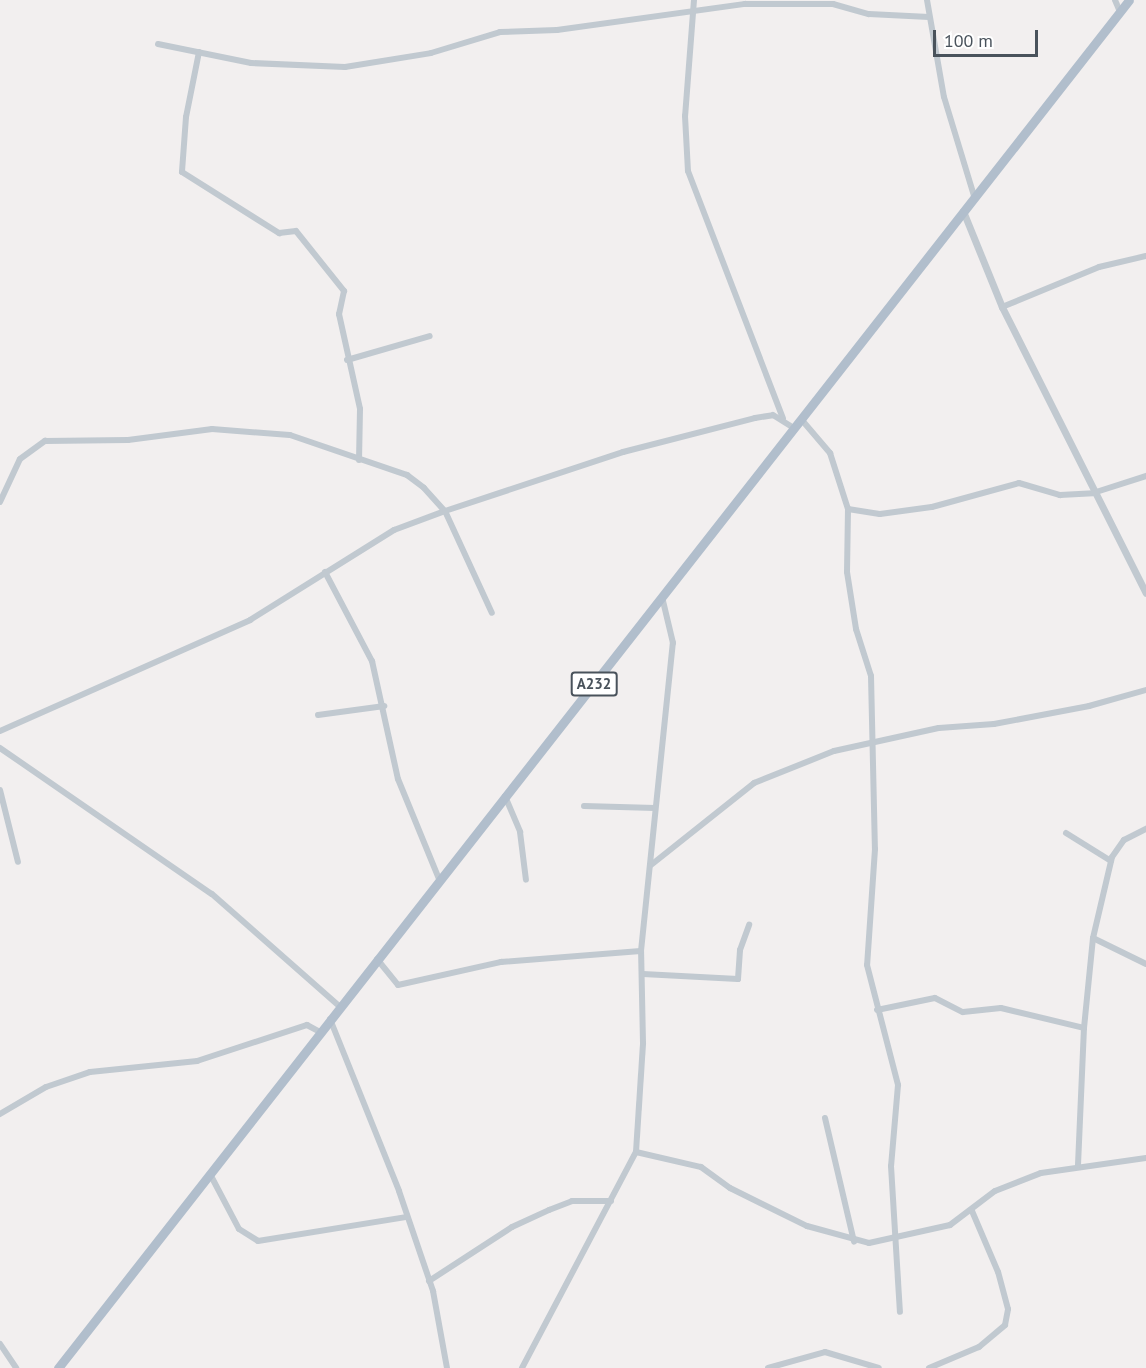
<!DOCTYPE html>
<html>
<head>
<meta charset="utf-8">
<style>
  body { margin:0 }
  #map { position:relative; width:1146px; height:1368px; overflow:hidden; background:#f2efef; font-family:"PT Sans",sans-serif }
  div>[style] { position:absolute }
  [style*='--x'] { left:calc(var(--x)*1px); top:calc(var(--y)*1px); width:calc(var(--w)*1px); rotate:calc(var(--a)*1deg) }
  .minor>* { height:6px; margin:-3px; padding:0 3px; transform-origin:3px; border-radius:3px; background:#c1c9d0 }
  .tertiary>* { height:7px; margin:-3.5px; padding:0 3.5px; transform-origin:3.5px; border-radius:3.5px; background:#c1c9d0 }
  .primary>* { height:9px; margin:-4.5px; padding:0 4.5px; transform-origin:4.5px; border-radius:4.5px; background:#b1becc }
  span { translate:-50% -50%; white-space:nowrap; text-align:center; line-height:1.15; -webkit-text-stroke:4.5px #fff; paint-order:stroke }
  .shield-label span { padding:2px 4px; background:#fff; border:2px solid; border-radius:4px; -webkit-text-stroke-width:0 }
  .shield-label { font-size:15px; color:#49525b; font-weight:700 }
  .scale { position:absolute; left:933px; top:30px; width:105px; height:27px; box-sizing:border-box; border:3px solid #49525b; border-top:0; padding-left:8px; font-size:18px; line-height:21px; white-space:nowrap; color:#49525b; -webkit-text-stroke:4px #fff; paint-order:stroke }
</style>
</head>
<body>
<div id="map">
  <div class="minor">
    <i style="--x:694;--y:0;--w:116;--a:94.4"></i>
    <i style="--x:685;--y:116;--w:55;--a:86.9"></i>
    <i style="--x:688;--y:171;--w:265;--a:69"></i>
    <i style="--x:927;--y:0;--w:98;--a:80.1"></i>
    <i style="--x:944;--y:97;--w:103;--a:73.1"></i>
    <i style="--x:1115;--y:0;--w:13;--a:67"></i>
    <i style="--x:158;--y:44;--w:95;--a:11.5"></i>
    <i style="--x:251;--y:63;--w:94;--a:2.4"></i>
    <i style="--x:345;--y:67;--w:87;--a:-9.2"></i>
    <i style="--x:431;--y:53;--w:72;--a:-16.9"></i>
    <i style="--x:500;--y:32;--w:57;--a:-2"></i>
    <i style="--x:557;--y:30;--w:190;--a:-7.9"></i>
    <i style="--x:745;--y:4;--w:88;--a:0"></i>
    <i style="--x:833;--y:4;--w:37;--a:16"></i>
    <i style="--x:869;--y:14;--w:60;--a:2.9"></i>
    <i style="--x:199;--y:52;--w:66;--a:101.3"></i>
    <i style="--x:186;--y:117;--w:55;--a:94.2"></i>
    <i style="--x:182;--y:172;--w:115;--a:32.2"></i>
    <i style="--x:279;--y:233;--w:17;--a:-7"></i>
    <i style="--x:296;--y:231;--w:77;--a:51.3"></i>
    <i style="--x:344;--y:291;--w:24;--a:102"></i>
    <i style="--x:339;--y:314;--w:97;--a:77.5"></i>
    <i style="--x:360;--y:409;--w:51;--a:91.1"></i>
    <i style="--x:1002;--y:307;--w:105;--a:-22.4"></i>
    <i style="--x:1099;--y:267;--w:48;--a:-13.2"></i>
    <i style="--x:347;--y:360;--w:86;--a:-16.1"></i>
    <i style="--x:801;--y:419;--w:45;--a:49.5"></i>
    <i style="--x:830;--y:453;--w:59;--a:72.2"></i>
    <i style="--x:848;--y:509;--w:63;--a:90.9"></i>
    <i style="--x:847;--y:572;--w:58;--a:81"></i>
    <i style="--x:856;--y:629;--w:49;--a:72.3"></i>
    <i style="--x:871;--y:676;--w:173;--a:88.7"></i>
    <i style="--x:875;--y:849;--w:116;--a:93.9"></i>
    <i style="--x:867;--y:965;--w:124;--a:75.5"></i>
    <i style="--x:898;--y:1085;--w:81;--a:94.9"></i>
    <i style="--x:891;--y:1166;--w:146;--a:86.5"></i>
    <i style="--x:0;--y:502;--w:47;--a:-65.1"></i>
    <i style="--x:20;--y:459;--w:31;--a:-36"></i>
    <i style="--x:45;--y:441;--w:83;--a:-0.7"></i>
    <i style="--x:128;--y:440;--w:85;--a:-7.5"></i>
    <i style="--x:212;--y:429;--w:78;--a:4.4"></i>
    <i style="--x:290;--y:435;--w:124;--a:18.9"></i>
    <i style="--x:407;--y:475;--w:21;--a:37"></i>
    <i style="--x:424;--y:488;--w:31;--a:48"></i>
    <i style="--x:445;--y:511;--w:112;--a:65.3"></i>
    <i style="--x:848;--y:509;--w:32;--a:9"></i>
    <i style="--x:880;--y:514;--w:52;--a:-7.7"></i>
    <i style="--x:932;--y:507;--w:90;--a:-15.4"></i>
    <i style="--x:1019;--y:483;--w:43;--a:16.3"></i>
    <i style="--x:1060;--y:495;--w:33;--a:-3"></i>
    <i style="--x:1093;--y:493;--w:56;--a:-17.8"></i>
    <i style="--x:325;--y:572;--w:101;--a:62.2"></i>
    <i style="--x:372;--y:661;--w:121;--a:77.6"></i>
    <i style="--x:398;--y:779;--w:108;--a:67.7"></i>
    <i style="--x:318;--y:715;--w:67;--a:-7.8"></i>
    <i style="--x:0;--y:731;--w:274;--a:-23.9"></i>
    <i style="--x:250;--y:620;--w:170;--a:-32"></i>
    <i style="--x:394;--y:530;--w:54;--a:-20.4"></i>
    <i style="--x:445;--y:511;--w:188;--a:-18.3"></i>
    <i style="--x:623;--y:452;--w:136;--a:-14.4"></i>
    <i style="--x:755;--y:418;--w:18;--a:-9"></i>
    <i style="--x:773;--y:415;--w:25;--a:32"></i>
    <i style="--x:0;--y:748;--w:257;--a:34.6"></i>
    <i style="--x:212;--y:894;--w:171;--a:41.4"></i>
    <i style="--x:0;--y:790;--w:74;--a:76"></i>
    <i style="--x:505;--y:796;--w:39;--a:67"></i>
    <i style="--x:520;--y:832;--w:48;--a:82.9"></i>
    <i style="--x:584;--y:806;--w:71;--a:1.6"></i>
    <i style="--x:1066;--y:833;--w:53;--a:31.9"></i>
    <i style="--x:651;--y:865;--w:132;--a:-38.5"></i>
    <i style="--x:754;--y:783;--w:86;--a:-21.8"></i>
    <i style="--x:834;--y:751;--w:107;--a:-12.4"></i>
    <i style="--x:939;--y:728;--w:55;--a:-4.2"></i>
    <i style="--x:994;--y:724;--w:97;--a:-10.7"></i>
    <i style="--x:1089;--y:706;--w:59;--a:-15.7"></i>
    <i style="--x:1093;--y:938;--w:59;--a:26.1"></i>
    <i style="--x:377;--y:959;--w:33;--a:51"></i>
    <i style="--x:398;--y:985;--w:106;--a:-12.6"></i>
    <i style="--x:501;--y:962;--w:140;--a:-4.5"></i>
    <i style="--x:643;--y:974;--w:95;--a:3"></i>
    <i style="--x:738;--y:979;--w:29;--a:-86"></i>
    <i style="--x:740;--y:950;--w:27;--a:-70"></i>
    <i style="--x:877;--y:1010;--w:59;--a:-11.7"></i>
    <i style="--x:935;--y:998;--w:31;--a:27"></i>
    <i style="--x:963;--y:1012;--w:38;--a:-6"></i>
    <i style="--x:1001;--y:1008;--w:85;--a:13.5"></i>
    <i style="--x:330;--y:1019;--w:185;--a:68.1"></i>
    <i style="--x:399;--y:1191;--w:106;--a:71.2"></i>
    <i style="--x:433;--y:1291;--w:78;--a:79.7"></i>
    <i style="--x:0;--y:1114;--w:53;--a:-30.4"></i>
    <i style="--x:46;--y:1087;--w:46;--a:-18.8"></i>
    <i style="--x:90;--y:1072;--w:108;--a:-5.9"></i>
    <i style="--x:197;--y:1061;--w:116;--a:-18.1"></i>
    <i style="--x:307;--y:1025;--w:15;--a:28"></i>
    <i style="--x:825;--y:1118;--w:127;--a:76.8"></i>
    <i style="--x:636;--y:1152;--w:67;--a:13"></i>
    <i style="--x:701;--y:1167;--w:36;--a:36"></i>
    <i style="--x:730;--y:1188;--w:86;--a:26.3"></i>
    <i style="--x:807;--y:1226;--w:64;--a:15.3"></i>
    <i style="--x:869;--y:1243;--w:83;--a:-12.5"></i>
    <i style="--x:950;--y:1225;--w:56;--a:-37.1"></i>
    <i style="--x:995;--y:1191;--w:49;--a:-21.4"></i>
    <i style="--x:1041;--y:1173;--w:106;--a:-8.1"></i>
    <i style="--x:1078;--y:1165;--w:137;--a:-87.5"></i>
    <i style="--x:1084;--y:1028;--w:90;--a:-84.3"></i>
    <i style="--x:1093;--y:938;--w:83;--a:-76.8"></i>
    <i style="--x:1112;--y:857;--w:21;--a:-55"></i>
    <i style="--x:1124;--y:840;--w:25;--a:-27"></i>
    <i style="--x:210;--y:1174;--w:62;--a:62.2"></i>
    <i style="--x:239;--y:1229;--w:22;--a:32"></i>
    <i style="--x:258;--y:1241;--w:151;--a:-9.2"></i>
    <i style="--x:429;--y:1281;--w:99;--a:-33"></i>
    <i style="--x:512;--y:1227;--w:41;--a:-24.7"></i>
    <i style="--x:549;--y:1210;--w:25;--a:-21"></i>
    <i style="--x:572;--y:1201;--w:39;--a:0"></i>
    <i style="--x:0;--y:1344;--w:29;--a:56"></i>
    <i style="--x:522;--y:1368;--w:244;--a:-62.2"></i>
    <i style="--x:636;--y:1152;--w:109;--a:-86.3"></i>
    <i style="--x:643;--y:1043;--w:92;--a:-91.2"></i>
    <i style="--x:641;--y:951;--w:310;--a:-84.1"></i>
    <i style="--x:673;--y:643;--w:47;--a:-103.4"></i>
    <i style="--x:768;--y:1368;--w:59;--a:-15.7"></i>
    <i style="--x:825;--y:1352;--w:56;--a:16.5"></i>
    <i style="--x:929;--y:1368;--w:54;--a:-22.8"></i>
    <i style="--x:979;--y:1347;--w:34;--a:-40"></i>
    <i style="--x:1005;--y:1325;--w:16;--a:-79"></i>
    <i style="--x:1008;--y:1309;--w:38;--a:-105"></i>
    <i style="--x:998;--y:1272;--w:66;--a:-113.1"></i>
  </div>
  <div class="tertiary">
    <i style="--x:963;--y:211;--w:104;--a:67.9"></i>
    <i style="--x:1002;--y:307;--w:320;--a:63.3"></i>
  </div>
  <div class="primary">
    <i style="--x:58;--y:1368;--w:1737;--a:-51.94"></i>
  </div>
  <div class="shield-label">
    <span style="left:594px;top:684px">A232</span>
  </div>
  <div class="scale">100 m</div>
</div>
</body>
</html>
